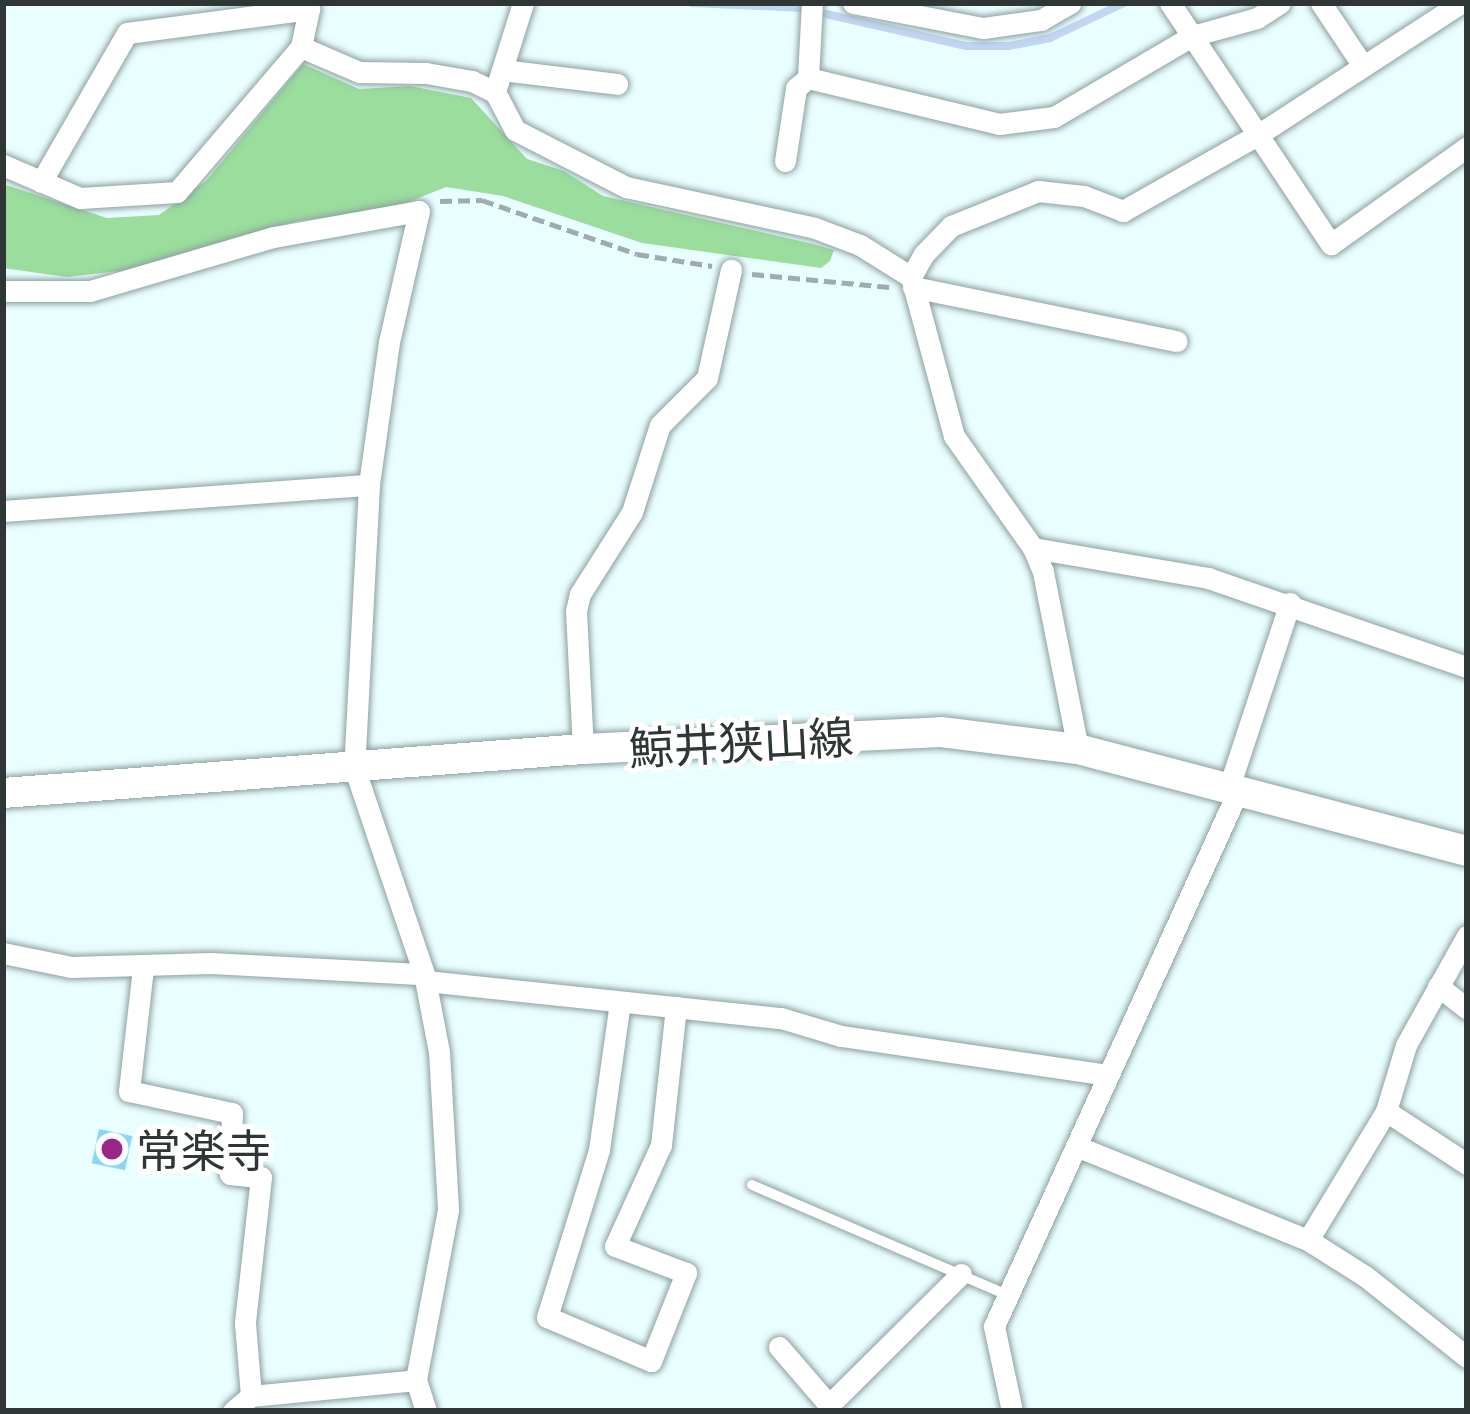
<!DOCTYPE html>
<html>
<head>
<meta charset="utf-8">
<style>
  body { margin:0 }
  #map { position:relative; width:1470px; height:1414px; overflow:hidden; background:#e9feff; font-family:Commissioner,"Noto Sans JP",sans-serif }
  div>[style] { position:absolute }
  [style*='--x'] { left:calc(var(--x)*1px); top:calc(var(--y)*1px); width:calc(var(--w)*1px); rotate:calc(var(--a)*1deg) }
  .forest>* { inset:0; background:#9add9d }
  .stream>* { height:8px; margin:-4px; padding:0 4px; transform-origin:4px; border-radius:4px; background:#c1d6f1 }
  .building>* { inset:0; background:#89d6f6; transform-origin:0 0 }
  .path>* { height:4.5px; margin-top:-2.25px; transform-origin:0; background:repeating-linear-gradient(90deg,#9dacad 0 12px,transparent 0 18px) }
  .roads { filter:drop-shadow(0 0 3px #8da0a1) drop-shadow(0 0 3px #8da0a1) }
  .lane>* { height:10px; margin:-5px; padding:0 5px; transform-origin:5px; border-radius:5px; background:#fff }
  .street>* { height:21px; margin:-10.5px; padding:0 10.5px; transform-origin:10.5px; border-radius:10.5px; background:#fff }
  .secondary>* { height:30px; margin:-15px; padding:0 15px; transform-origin:15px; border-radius:15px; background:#fff }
  .dots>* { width:33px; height:33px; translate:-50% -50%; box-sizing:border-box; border:6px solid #fff; border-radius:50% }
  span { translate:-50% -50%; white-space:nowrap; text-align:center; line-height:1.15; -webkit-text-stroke:10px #fff; paint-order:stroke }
  .street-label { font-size:45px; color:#2e3636 }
  .poi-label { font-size:45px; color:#2e3636 }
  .left { translate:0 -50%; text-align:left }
  .frame { position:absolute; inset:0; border:6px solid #2e3636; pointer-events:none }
</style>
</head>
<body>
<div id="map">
  <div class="forest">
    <i style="clip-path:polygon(303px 64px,359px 89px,410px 86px,471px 98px,527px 159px,564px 171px,603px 196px,813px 244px,834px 250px,830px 261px,821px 268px,642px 243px,503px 196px,446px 187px,391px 209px,297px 221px,128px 270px,67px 277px,3px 268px,3px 184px,107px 218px,159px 215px,206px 181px)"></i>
  </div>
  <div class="stream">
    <i style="--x:692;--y:3;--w:113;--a:2.5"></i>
    <i style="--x:826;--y:14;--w:144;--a:12.9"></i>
    <i style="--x:966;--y:46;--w:43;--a:0"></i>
    <i style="--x:1009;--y:46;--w:42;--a:-11"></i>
    <i style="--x:1050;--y:38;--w:82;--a:-25.3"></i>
  </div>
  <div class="building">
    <i style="left:99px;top:1129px;width:34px;height:35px;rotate:12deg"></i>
  </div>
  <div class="path">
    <i style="--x:440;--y:201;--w:42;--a:-1.4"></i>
    <i style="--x:482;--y:200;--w:164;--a:19.2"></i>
    <i style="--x:637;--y:254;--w:76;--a:9.1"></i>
    <i style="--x:752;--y:274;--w:138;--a:5.4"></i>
  </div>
  <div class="roads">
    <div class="lane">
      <i style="--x:752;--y:1185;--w:279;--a:23.3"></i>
    </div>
    <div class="street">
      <i style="--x:523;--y:3;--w:93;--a:107.5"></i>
      <i style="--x:495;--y:92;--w:43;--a:62.2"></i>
      <i style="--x:515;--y:130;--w:125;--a:27.2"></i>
      <i style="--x:626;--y:187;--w:193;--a:12.2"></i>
      <i style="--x:815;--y:228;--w:48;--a:20.7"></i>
      <i style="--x:860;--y:245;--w:60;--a:32.1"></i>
      <i style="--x:911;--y:277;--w:165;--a:74.9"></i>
      <i style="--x:954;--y:436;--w:137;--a:54.8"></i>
      <i style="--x:1033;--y:548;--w:26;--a:67"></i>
      <i style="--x:1043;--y:572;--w:180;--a:78.8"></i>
      <i style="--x:812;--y:3;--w:75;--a:93.1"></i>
      <i style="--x:808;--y:78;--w:196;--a:13.5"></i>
      <i style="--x:999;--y:124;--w:55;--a:-7.3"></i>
      <i style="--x:1054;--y:117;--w:160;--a:-30.4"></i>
      <i style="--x:1192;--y:36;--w:67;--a:-15.5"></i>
      <i style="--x:1257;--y:18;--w:27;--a:-33"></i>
      <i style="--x:853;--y:3;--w:132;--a:10.9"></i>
      <i style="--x:983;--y:28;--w:59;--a:-7.9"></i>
      <i style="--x:1041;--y:20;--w:34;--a:-30"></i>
      <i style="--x:1170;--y:3;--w:290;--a:56.3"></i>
      <i style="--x:1331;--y:244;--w:167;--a:-35.5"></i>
      <i style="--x:1321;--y:3;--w:76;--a:56.3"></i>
      <i style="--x:502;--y:70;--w:116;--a:6.9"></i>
      <i style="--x:785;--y:161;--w:74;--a:-81.4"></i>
      <i style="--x:796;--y:88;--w:16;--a:-40"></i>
      <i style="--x:3;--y:165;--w:84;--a:23.2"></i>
      <i style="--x:80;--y:198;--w:97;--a:-3.5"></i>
      <i style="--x:177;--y:192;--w:191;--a:-49.5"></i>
      <i style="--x:301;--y:47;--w:63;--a:23.3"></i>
      <i style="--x:359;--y:72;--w:67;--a:0.9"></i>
      <i style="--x:426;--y:73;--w:47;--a:9.9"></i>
      <i style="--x:472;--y:81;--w:25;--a:26"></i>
      <i style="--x:41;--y:182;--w:172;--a:-60"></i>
      <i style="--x:127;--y:33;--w:184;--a:-7.5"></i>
      <i style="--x:309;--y:9;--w:39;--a:102"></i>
      <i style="--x:911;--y:277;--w:26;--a:-61"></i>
      <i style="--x:924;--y:254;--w:39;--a:-46"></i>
      <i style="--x:951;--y:226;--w:94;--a:-21.9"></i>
      <i style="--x:1038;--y:191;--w:46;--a:6.2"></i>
      <i style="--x:1084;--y:196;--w:42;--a:21"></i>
      <i style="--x:1123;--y:211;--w:156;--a:-29.5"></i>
      <i style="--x:1259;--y:134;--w:241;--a:-33"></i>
      <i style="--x:913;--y:287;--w:269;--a:11.6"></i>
      <i style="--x:3;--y:291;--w:87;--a:0"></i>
      <i style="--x:90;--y:291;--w:192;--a:-16.4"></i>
      <i style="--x:274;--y:237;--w:147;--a:-10.2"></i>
      <i style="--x:419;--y:211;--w:134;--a:102.9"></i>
      <i style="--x:389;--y:342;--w:144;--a:98"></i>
      <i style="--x:369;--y:485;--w:282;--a:93"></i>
      <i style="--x:354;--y:767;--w:219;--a:71.3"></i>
      <i style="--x:424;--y:974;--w:79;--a:79.1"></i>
      <i style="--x:439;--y:1052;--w:158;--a:86.7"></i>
      <i style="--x:448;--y:1210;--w:173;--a:100.7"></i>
      <i style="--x:416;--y:1380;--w:33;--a:72"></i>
      <i style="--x:3;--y:511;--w:367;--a:-4.1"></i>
      <i style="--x:1033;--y:548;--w:178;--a:9.7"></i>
      <i style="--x:1208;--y:578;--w:274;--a:19"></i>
      <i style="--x:583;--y:749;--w:138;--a:-92.9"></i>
      <i style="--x:576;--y:611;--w:17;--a:-77"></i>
      <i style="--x:580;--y:594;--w:97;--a:-57.6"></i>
      <i style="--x:632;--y:512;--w:91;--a:-72.2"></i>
      <i style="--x:660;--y:425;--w:66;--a:-45"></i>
      <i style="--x:707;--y:378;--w:111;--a:-77.5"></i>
      <i style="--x:1229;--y:787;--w:194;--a:-71.7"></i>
      <i style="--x:3;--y:953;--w:69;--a:11.6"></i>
      <i style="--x:71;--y:967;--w:140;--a:-1.6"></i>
      <i style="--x:211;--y:963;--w:213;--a:3"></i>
      <i style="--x:143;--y:968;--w:124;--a:96.5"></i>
      <i style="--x:129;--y:1091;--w:105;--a:12.1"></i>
      <i style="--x:232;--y:1113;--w:61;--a:91.9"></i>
      <i style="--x:230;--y:1174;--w:31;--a:6"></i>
      <i style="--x:261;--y:1177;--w:147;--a:96.3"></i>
      <i style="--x:245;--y:1323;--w:73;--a:85.3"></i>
      <i style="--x:426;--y:981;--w:357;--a:6"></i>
      <i style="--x:781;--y:1018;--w:63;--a:16.7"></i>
      <i style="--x:841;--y:1036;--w:269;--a:8.3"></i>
      <i style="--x:1438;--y:986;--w:37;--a:38"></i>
      <i style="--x:620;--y:1002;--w:149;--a:98.1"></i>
      <i style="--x:599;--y:1150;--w:175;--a:107.3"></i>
      <i style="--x:547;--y:1317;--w:113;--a:22.9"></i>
      <i style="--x:651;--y:1361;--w:95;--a:-68.3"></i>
      <i style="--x:686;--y:1273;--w:76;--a:-159.2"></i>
      <i style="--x:615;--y:1246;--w:111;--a:-65.5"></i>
      <i style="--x:661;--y:1145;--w:139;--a:-83.8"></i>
      <i style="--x:1386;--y:1111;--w:97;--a:33.2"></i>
      <i style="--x:1076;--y:1146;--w:250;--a:22.1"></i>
      <i style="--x:1308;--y:1240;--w:67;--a:32.3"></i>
      <i style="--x:1365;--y:1276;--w:130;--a:38.5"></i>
      <i style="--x:1308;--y:1240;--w:151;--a:-58.8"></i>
      <i style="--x:1386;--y:1111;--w:69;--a:-73.1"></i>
      <i style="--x:1406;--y:1045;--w:125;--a:-60.8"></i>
      <i style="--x:779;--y:1347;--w:77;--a:49.2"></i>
      <i style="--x:829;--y:1405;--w:186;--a:-44.8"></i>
      <i style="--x:233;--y:1411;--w:23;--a:-40"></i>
      <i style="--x:251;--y:1396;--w:166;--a:-5.5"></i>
      <i style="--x:1012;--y:1411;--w:87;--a:-102"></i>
      <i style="--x:994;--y:1326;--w:590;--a:-65.48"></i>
    </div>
    <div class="secondary">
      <i style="--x:3;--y:793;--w:582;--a:-4.34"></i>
      <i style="--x:583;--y:749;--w:358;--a:-2.7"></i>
      <i style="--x:941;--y:732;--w:138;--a:7.1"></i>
      <i style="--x:1078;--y:749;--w:402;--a:14.7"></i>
    </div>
  </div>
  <div class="dots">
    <i style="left:112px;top:1149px;background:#982785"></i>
  </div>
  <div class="street-label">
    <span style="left:741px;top:741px;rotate:-3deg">鯨井狭山線</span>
  </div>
  <div class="poi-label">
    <span class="left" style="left:136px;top:1149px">常楽寺</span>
  </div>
  <div class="frame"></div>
</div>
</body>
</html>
